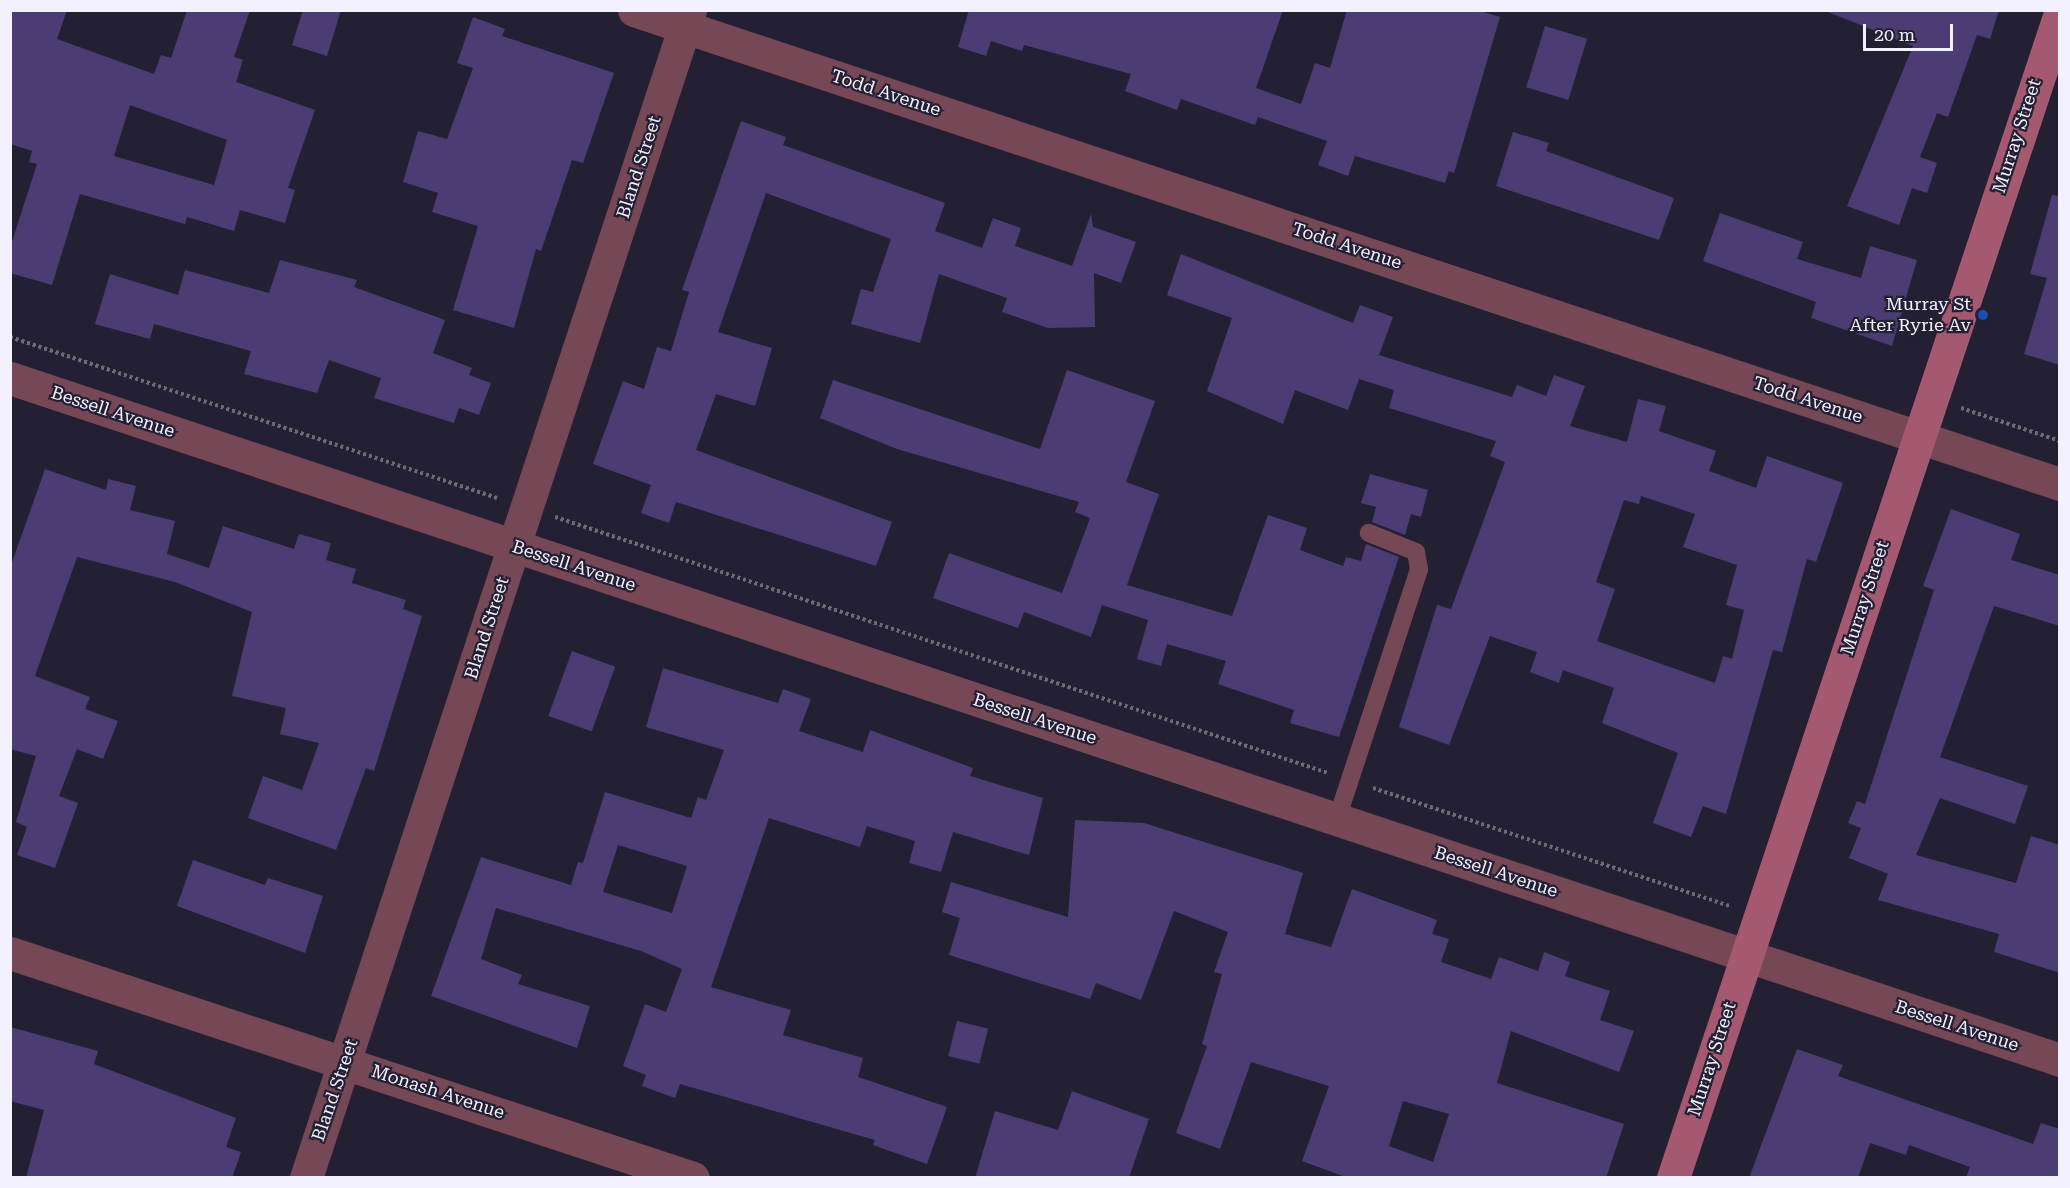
<!DOCTYPE html>
<html>
<head>
<meta charset="utf-8">
<style>
  body { margin:0 }
  #map { position:relative; width:2070px; height:1188px; overflow:hidden; background:#242033; font-family:"Roboto Serif",serif }
  div>[style] { position:absolute }
  [style*='--x'] { left:calc(var(--x)*1px); top:calc(var(--y)*1px); width:calc(var(--w)*1px); rotate:calc(var(--a)*1deg) }
  .building>* { inset:0; background:#4b3d74; transform-origin:0 0 }
  .path>* { height:4px; margin-top:-2px; transform-origin:0; background:repeating-linear-gradient(90deg,#6e6a7c 0 3px,transparent 0 6px) }
  .lane>* { height:18px; margin:-9px; padding:0 9px; transform-origin:9px; border-radius:9px; background:#764755 }
  .street>* { height:33px; margin:-16.5px; padding:0 16.5px; transform-origin:16.5px; border-radius:16.5px; background:#764755 }
  .secondary>* { height:33px; margin:-16.5px; padding:0 16.5px; transform-origin:16.5px; border-radius:16.5px; background:#a45971 }
  .dots>* { width:16px; height:16px; translate:-50% -50%; box-sizing:border-box; border:3px solid #242033; border-radius:50% }
  span { translate:-50% -50%; white-space:nowrap; text-align:center; line-height:1.15; -webkit-text-stroke:4.5px #242033; paint-order:stroke }
  .street-label { font-size:18px; color:#f3f1ff }
  .poi-label { font-size:18px; color:#f3f1ff }
  .right { translate:-100% -50%; text-align:right }
  .frame { position:absolute; inset:0; border:12px solid #f3f1ff; pointer-events:none }
  .scale { position:absolute; left:1863px; top:24px; width:90px; height:27px; box-sizing:border-box; border:3px solid #f3f1ff; border-top:0; padding-left:8px; font-size:18px; line-height:21px; white-space:nowrap; color:#f3f1ff; -webkit-text-stroke:4px #242033; paint-order:stroke }
</style>
</head>
<body>
<div id="map">
  <div class="building">
    <i style="clip-path:polygon(evenodd,10px 10px,67px 10px,57px 39px,154px 74px,161px 55px,171px 58px,187px 10px,250px 10px,234px 57px,243px 60px,236px 82px,315px 110px,288px 188px,295px 190px,285px 223px,240px 210px,234px 231px,187px 217px,185px 224px,80px 194px,52px 285px,10px 273px,10px 248px,37px 164px,29px 162px,32px 151px,10px 144px,10px 10px,130px 105px,227px 140px,214px 185px,114px 156px,130px 105px)"></i>
    <i style="clip-path:polygon(303px 10px,341px 10px,327px 56px,292px 45px)"></i>
    <i style="clip-path:polygon(969px 10px,1283px 10px,1256px 88px,1301px 104px,1315px 63px,1330px 68px,1347px 10px,1477px 10px,1500px 17px,1454px 173px,1449px 171px,1445px 183px,1355px 156px,1348px 176px,1318px 165px,1327px 141px,1258px 117px,1255px 125px,1181px 99px,1177px 110px,1125px 91px,1131px 74px,1024px 45px,1022px 51px,991px 41px,986px 56px,958px 47px)"></i>
    <i style="clip-path:polygon(1823px 10px,1999px 10px,1990px 39px,1977px 35px,1948px 117px,1937px 113px,1920px 157px,1937px 163px,1927px 193px,1912px 188px,1899px 225px,1847px 206px,1913px 46px)"></i>
    <i style="clip-path:polygon(473px 17px,505px 29px,502px 36px,614px 73px,583px 163px,572px 160px,541px 251px,536px 249px,514px 328px,453px 310px,478px 226px,432px 212px,438px 193px,403px 182px,418px 131px,447px 139px,473px 68px,457px 63px)"></i>
    <i style="left:1545px;top:26px;width:44px;height:64px;rotate:17deg"></i>
    <i style="clip-path:polygon(741px 121px,786px 137px,783px 145px,945px 203px,935px 231px,982px 248px,993px 218px,1021px 228px,1015px 246px,1072px 266px,1091px 214px,1093px 227px,1136px 242px,1121px 283px,1094px 273px,1095px 327px,1048px 328px,1002px 312px,1007px 298px,939px 274px,920px 343px,851px 324px,861px 289px,873px 292px,891px 239px,766px 193px,718px 332px,772px 348px,755px 406px,716px 394px,696px 450px,892px 522px,876px 566px,676px 502px,669px 523px,641px 513px,651px 485px,593px 464px,623px 381px,644px 389px,657px 347px,671px 351px,689px 292px,682px 290px)"></i>
    <i style="clip-path:polygon(1513px 132px,1549px 143px,1546px 151px,1674px 198px,1659px 240px,1496px 186px)"></i>
    <i style="clip-path:polygon(2052px 195px,2060px 196px,2060px 365px,2024px 354px,2047px 278px,2030px 274px)"></i>
    <i style="clip-path:polygon(1720px 213px,1803px 242px,1797px 259px,1861px 278px,1870px 246px,1917px 260px,1892px 346px,1811px 318px,1816px 302px,1703px 261px)"></i>
    <i style="clip-path:polygon(evenodd,1181px 254px,1353px 323px,1360px 305px,1393px 317px,1379px 355px,1512px 397px,1517px 385px,1546px 396px,1554px 375px,1585px 386px,1570px 426px,1627px 442px,1638px 399px,1666px 406px,1659px 431px,1716px 451px,1709px 471px,1756px 488px,1767px 456px,1843px 483px,1816px 562px,1807px 559px,1782px 652px,1773px 650px,1726px 814px,1703px 806px,1691px 837px,1653px 823px,1678px 753px,1602px 723px,1614px 688px,1563px 670px,1559px 683px,1530px 672px,1537px 652px,1490px 636px,1449px 745px,1399px 727px,1437px 605px,1451px 609px,1505px 462px,1490px 456px,1496px 441px,1389px 408px,1394px 390px,1359px 379px,1348px 410px,1295px 390px,1283px 424px,1207px 391px,1232px 318px,1167px 295px,1181px 254px,1641px 496px,1695px 514px,1683px 547px,1737px 565px,1726px 605px,1744px 610px,1732px 659px,1723px 656px,1715px 683px,1597px 641px,1615px 589px,1596px 582px,1624px 500px,1639px 504px,1641px 496px)"></i>
    <i style="clip-path:polygon(280px 260px,357px 280px,354px 287px,445px 320px,433px 353px,472px 368px,469px 375px,491px 383px,479px 415px,459px 408px,454px 423px,374px 398px,381px 378px,329px 360px,317px 393px,244px 374px,251px 351px,154px 324px,150px 339px,95px 324px,110px 274px,178px 295px,185px 270px,269px 293px)"></i>
    <i style="clip-path:polygon(1067px 370px,1155px 401px,1126px 482px,1159px 494px,1127px 585px,1232px 616px,1268px 515px,1307px 528px,1300px 550px,1343px 566px,1346px 557px,1361px 561px,1366px 544px,1399px 557px,1339px 737px,1290px 723px,1294px 710px,1218px 684px,1226px 661px,1167px 644px,1161px 666px,1137px 659px,1148px 620px,1102px 605px,1091px 637px,1024px 612px,1018px 628px,933px 598px,949px 553px,1062px 593px,1090px 518px,1075px 512px,1079px 502px,897px 449px,820px 418px,833px 380px,1040px 449px)"></i>
    <i style="clip-path:polygon(45px 469px,106px 490px,108px 479px,136px 486px,130px 510px,175px 521px,167px 554px,209px 568px,223px 526px,294px 549px,299px 534px,331px 543px,326px 560px,356px 569px,352px 583px,406px 600px,403px 609px,422px 616px,374px 771px,366px 768px,336px 850px,248px 818px,263px 776px,302px 790px,319px 743px,280px 734px,286px 708px,232px 696px,252px 612px,175px 582px,77px 557px,35px 676px,90px 697px,85px 709px,118px 721px,103px 759px,77px 749px,59px 796px,78px 803px,55px 868px,17px 855px,27px 827px,16px 822px,36px 756px,10px 749px,10px 568px)"></i>
    <i style="clip-path:polygon(1370px 474px,1428px 490px,1421px 517px,1411px 514px,1405px 535px,1372px 522px,1376px 507px,1361px 503px)"></i>
    <i style="clip-path:polygon(1951px 509px,2020px 534px,2011px 560px,2060px 575px,2060px 626px,1994px 606px,1940px 757px,2028px 786px,2015px 824px,1940px 798px,1916px 855px,2016px 883px,2031px 836px,2060px 845px,2060px 973px,1994px 952px,1999px 934px,1878px 900px,1888px 874px,1849px 858px,1861px 828px,1848px 823px,1857px 801px,1865px 804px,1934px 590px,1923px 586px)"></i>
    <i style="left:572px;top:651px;width:46px;height:69px;rotate:20deg"></i>
    <i style="clip-path:polygon(evenodd,663px 668px,778px 703px,783px 689px,811px 699px,799px 731px,863px 752px,870px 730px,973px 768px,970px 776px,1043px 798px,1029px 855px,953px 832px,941px 872px,909px 863px,915px 841px,867px 826px,860px 847px,769px 818px,711px 987px,791px 1010px,783px 1035px,863px 1058px,858px 1077px,947px 1107px,927px 1164px,873px 1145px,875px 1140px,680px 1084px,675px 1098px,642px 1086px,646px 1075px,623px 1066px,645px 1004px,666px 1012px,682px 969px,641px 951px,496px 908px,481px 959px,522px 975px,518px 984px,590px 1006px,577px 1048px,431px 996px,481px 857px,571px 885px,578px 862px,583px 863px,605px 792px,691px 818px,698px 797px,706px 800px,724px 750px,646px 727px,663px 668px,618px 845px,687px 866px,672px 913px,603px 892px,618px 845px)"></i>
    <i style="clip-path:polygon(evenodd,1075px 820px,1144px 823px,1303px 873px,1285px 934px,1331px 947px,1352px 889px,1437px 920px,1432px 934px,1449px 939px,1441px 962px,1491px 979px,1499px 957px,1538px 971px,1544px 952px,1570px 962px,1565px 976px,1610px 991px,1600px 1020px,1634px 1031px,1619px 1072px,1511px 1031px,1497px 1083px,1624px 1124px,1606px 1178px,1348px 1178px,1302px 1161px,1329px 1086px,1251px 1062px,1220px 1149px,1176px 1133px,1207px 1046px,1202px 1044px,1222px 974px,1214px 972px,1228px 932px,1174px 911px,1141px 1000px,1096px 983px,1090px 999px,949px 955px,960px 918px,942px 912px,951px 882px,1068px 917px,1075px 820px,1403px 1101px,1449px 1114px,1433px 1162px,1389px 1146px,1403px 1101px)"></i>
    <i style="clip-path:polygon(193px 860px,265px 885px,268px 878px,323px 896px,305px 953px,177px 906px)"></i>
    <i style="left:957px;top:1021px;width:32px;height:36px;rotate:14deg"></i>
    <i style="clip-path:polygon(10px 1027px,98px 1051px,94px 1064px,236px 1118px,226px 1147px,241px 1152px,232px 1178px,26px 1178px,44px 1110px,10px 1101px)"></i>
    <i style="clip-path:polygon(1797px 1049px,1843px 1065px,1838px 1076px,2033px 1144px,2041px 1123px,2060px 1129px,2060px 1178px,1966px 1178px,1970px 1167px,1909px 1145px,1906px 1155px,1870px 1143px,1858px 1178px,1749px 1178px)"></i>
    <i style="clip-path:polygon(1072px 1091px,1149px 1119px,1129px 1178px,975px 1178px,995px 1111px,1058px 1130px)"></i>
  </div>
  <div class="path">
    <i style="--x:10;--y:337;--w:513;--a:18.29"></i>
    <i style="--x:1961;--y:408;--w:104;--a:18.4"></i>
    <i style="--x:555;--y:517;--w:814;--a:18.32"></i>
    <i style="--x:1373;--y:788;--w:376;--a:18.3"></i>
  </div>
  <div class="lane">
    <i style="--x:1337;--y:819;--w:263;--a:-71.8"></i>
    <i style="--x:1419;--y:569;--w:17;--a:-100"></i>
    <i style="--x:1416;--y:552;--w:51;--a:-158"></i>
  </div>
  <div class="street">
    <i style="--x:634;--y:10;--w:1503;--a:18.39"></i>
    <i style="--x:10;--y:378;--w:2160;--a:18.4"></i>
    <i style="--x:10;--y:953;--w:719;--a:18.23"></i>
    <i style="--x:306;--y:1178;--w:1230;--a:-71.8"></i>
  </div>
  <div class="secondary">
    <i style="--x:1673;--y:1178;--w:1228;--a:-71.62"></i>
  </div>
  <div class="dots">
    <i style="left:1983px;top:315px;background:#1a4fb4"></i>
  </div>
  <div class="street-label">
    <span style="left:886px;top:93px;rotate:18deg">Todd Avenue</span>
    <span style="left:2017px;top:136px;rotate:-72deg">Murray Street</span>
    <span style="left:639px;top:167px;rotate:-72deg">Bland Street</span>
    <span style="left:1347px;top:246px;rotate:18deg">Todd Avenue</span>
    <span style="left:1808px;top:400px;rotate:18deg">Todd Avenue</span>
    <span style="left:113px;top:412px;rotate:18deg">Bessell Avenue</span>
    <span style="left:574px;top:566px;rotate:18deg">Bessell Avenue</span>
    <span style="left:1865px;top:598px;rotate:-72deg">Murray Street</span>
    <span style="left:487px;top:628px;rotate:-72deg">Bland Street</span>
    <span style="left:1035px;top:719px;rotate:18deg">Bessell Avenue</span>
    <span style="left:1496px;top:872px;rotate:18deg">Bessell Avenue</span>
    <span style="left:1957px;top:1026px;rotate:18deg">Bessell Avenue</span>
    <span style="left:1712px;top:1059px;rotate:-72deg">Murray Street</span>
    <span style="left:335px;top:1090px;rotate:-71deg">Bland Street</span>
    <span style="left:438px;top:1092px;rotate:18deg">Monash Avenue</span>
  </div>
  <div class="poi-label">
    <span class="right" style="left:1971px;top:315px">Murray St<br>After Ryrie Av</span>
  </div>
  <div class="frame"></div>
  <div class="scale">20 m</div>
</div>
</body>
</html>
